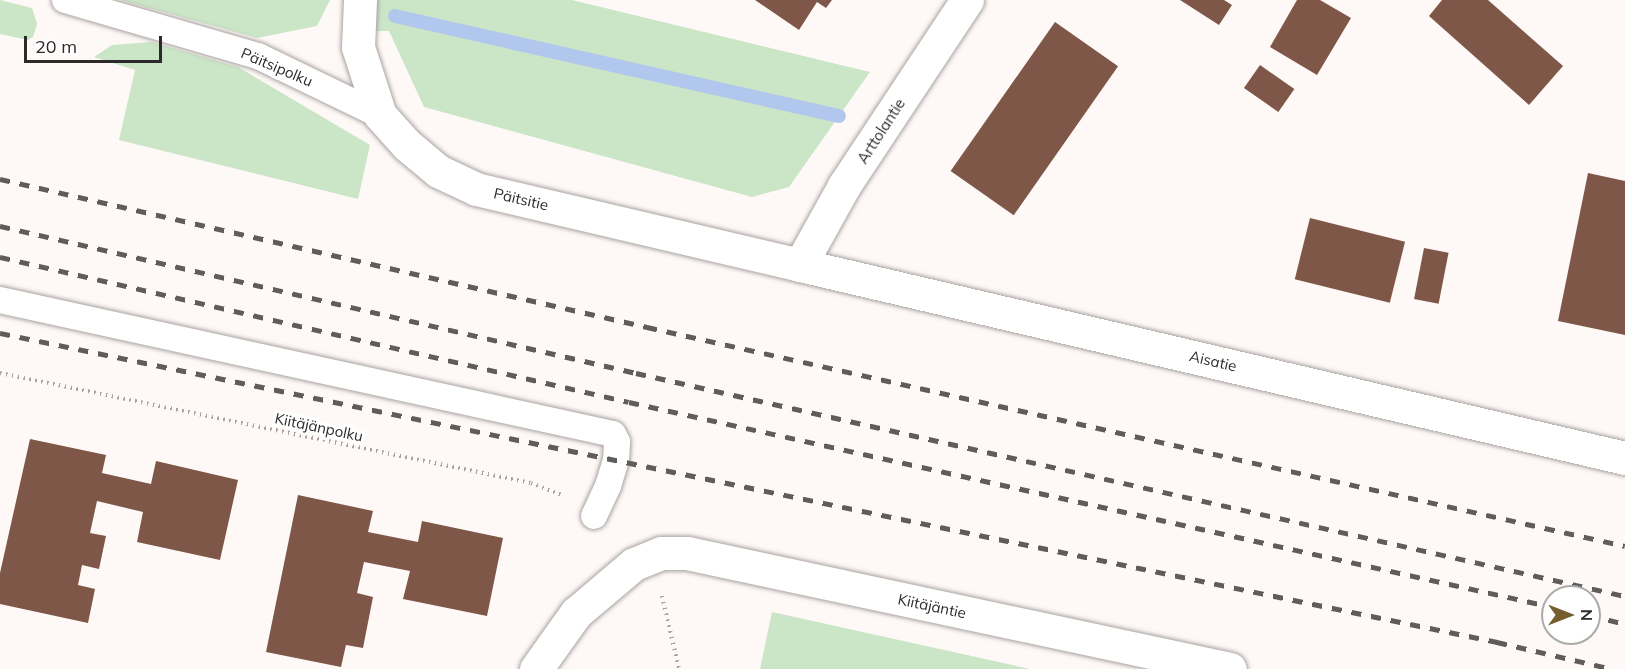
<!DOCTYPE html>
<html>
<head>
<meta charset="utf-8">
<style>
  body { margin:0 }
  #map { position:relative; width:1625px; height:669px; overflow:hidden; background:#fef9f7; font-family:Mulish,sans-serif }
  div>[style] { position:absolute }
  [style*='--x'] { left:calc(var(--x)*1px); top:calc(var(--y)*1px); width:calc(var(--w)*1px); rotate:calc(var(--a)*1deg) }
  .green>* { inset:0; background:#cbe5c7 }
  .stream>* { height:14px; margin:-7px; padding:0 7px; transform-origin:7px; border-radius:7px; background:#b2c7ed }
  .building>* { inset:0; background:#7f5748; transform-origin:0 0 }
  .path>* { height:4px; margin-top:-2px; transform-origin:0; background:repeating-linear-gradient(90deg,#a8a4a2 0 1.5px,transparent 0 6px) }
  .roads { filter:drop-shadow(0 0 2px #a9a3a1) drop-shadow(0 0 2px #a9a3a1) }
  .service>* { height:26px; margin:-13px; padding:0 13px; transform-origin:13px; border-radius:13px; background:#fff }
  .minor>* { height:33px; margin:-16.5px; padding:0 16.5px; transform-origin:16.5px; border-radius:16.5px; background:#fff }
  .tertiary>* { height:33px; margin:-16.5px; padding:0 16.5px; transform-origin:16.5px; border-radius:16.5px; background:#fff }
  .rail>* { height:4.5px; margin-top:-2.25px; transform-origin:0; background:repeating-linear-gradient(90deg,#5f5c5b 0 10px,transparent 0 20px) }
  span { translate:-50% -50%; white-space:nowrap; text-align:center; line-height:1.15; -webkit-text-stroke:6px #fff; paint-order:stroke }
  .street-label { font-size:15px; color:#2d2b2a }
  .north { position:absolute; left:1541px; top:585px; width:60px; height:60px; box-sizing:border-box; background:#fff; border:2px solid #abaaaa; border-radius:50%; rotate:90deg; font-size:16px; font-weight:700; line-height:24px; text-align:center; color:#2d2b2a }
  .north::after { content:''; display:block; margin:auto; width:21px; height:27px; background:#755d2e; clip-path:polygon(50% 0,100% 100%,50% 72%,0 100%) }
  .scale { position:absolute; left:24px; top:36px; width:138px; height:27px; box-sizing:border-box; border:3px solid #2d2b2a; border-top:0; padding-left:8px; font-size:18px; line-height:21px; white-space:nowrap; color:#2d2b2a; -webkit-text-stroke:4px #fff; paint-order:stroke }
</style>
</head>
<body>
<div id="map">
  <div class="green">
    <i style="clip-path:polygon(0 0,32px 8px,37px 24px,33px 37px,28px 40px,0 34px)"></i>
    <i style="clip-path:polygon(120px 0,330px 0,317px 26px,257px 38px)"></i>
    <i style="clip-path:polygon(371px 0,572px 0,870px 72px,789px 187px,752px 197px,424px 107px,389px 31px,370px 31px)"></i>
    <i style="clip-path:polygon(152px 42px,238px 67px,370px 145px,358px 199px,119px 140px,135px 70px,94px 57px,112px 45px)"></i>
    <i style="clip-path:polygon(772px 612px,1030px 669px,760px 669px)"></i>
  </div>
  <div class="stream">
    <i style="--x:395;--y:16;--w:455;--a:12.7"></i>
  </div>
  <div class="building">
    <i style="clip-path:polygon(755px 0,832px 0,826px 8px,817px 2px,799px 30px)"></i>
    <i style="clip-path:polygon(1180px 0,1224px 0,1232px 5px,1219px 25px)"></i>
    <i style="clip-path:polygon(1297px 0,1320px 0,1351px 18px,1317px 75px,1270px 47px)"></i>
    <i style="clip-path:polygon(1442px 0,1488px 0,1563px 66px,1529px 105px,1429px 16px)"></i>
    <i style="left:1055px;top:22px;width:77px;height:182px;rotate:35deg"></i>
    <i style="left:1260px;top:65px;width:42px;height:28px;rotate:35deg"></i>
    <i style="clip-path:polygon(1588px 173px,1625px 181px,1625px 335px,1558px 321px)"></i>
    <i style="left:1310px;top:218px;width:98px;height:63px;rotate:14deg"></i>
    <i style="left:1424px;top:248px;width:25px;height:52px;rotate:11deg"></i>
    <i style="clip-path:polygon(30px 439px,106px 455px,102px 473px,151px 484px,156px 461px,238px 480px,220px 560px,137px 542px,143px 512px,97px 501px,90px 533px,106px 536px,99px 569px,82px 565px,78px 585px,95px 589px,88px 623px,0 604px,0 573px)"></i>
    <i style="clip-path:polygon(298px 495px,373px 511px,368px 532px,418px 542px,422px 521px,503px 538px,487px 616px,403px 599px,410px 571px,364px 562px,357px 593px,373px 597px,363px 648px,346px 645px,341px 667px,266px 652px)"></i>
  </div>
  <div class="path">
    <i style="--x:0;--y:373;--w:542;--a:11.7"></i>
    <i style="--x:531;--y:483;--w:33;--a:21"></i>
    <i style="--x:662;--y:596;--w:75;--a:76.9"></i>
  </div>
  <div class="roads">
    <div class="service">
      <i style="--x:65;--y:0;--w:201;--a:16.2"></i>
      <i style="--x:258;--y:56;--w:136;--a:25.8"></i>
      <i style="--x:0;--y:300;--w:627;--a:12.33"></i>
      <i style="--x:613;--y:434;--w:9;--a:63"></i>
      <i style="--x:617;--y:442;--w:18;--a:93"></i>
      <i style="--x:616;--y:460;--w:27;--a:107"></i>
      <i style="--x:608;--y:486;--w:33;--a:115"></i>
    </div>
    <div class="minor">
      <i style="--x:360;--y:0;--w:47;--a:92.4"></i>
      <i style="--x:358;--y:47;--w:71;--a:72.1"></i>
      <i style="--x:380;--y:115;--w:40;--a:48"></i>
      <i style="--x:407;--y:145;--w:40;--a:40"></i>
      <i style="--x:438;--y:171;--w:42;--a:25.3"></i>
      <i style="--x:476;--y:189;--w:333;--a:13.2"></i>
      <i style="--x:536;--y:669;--w:69;--a:-54.5"></i>
      <i style="--x:576;--y:613;--w:76;--a:-40.2"></i>
      <i style="--x:634;--y:564;--w:29;--a:-22"></i>
      <i style="--x:661;--y:553;--w:26;--a:0"></i>
      <i style="--x:687;--y:553;--w:555;--a:12.06"></i>
    </div>
    <div class="tertiary">
      <i style="--x:967;--y:0;--w:223;--a:123.5"></i>
      <i style="--x:844;--y:186;--w:90;--a:119.1"></i>
      <i style="--x:800;--y:265;--w:847;--a:13.17"></i>
    </div>
  </div>
  <div class="rail">
    <i style="--x:0;--y:179;--w:664;--a:12.88"></i>
    <i style="--x:647;--y:327;--w:1002;--a:12.62"></i>
    <i style="--x:0;--y:226;--w:653;--a:13.01"></i>
    <i style="--x:636;--y:373;--w:1014;--a:12.71"></i>
    <i style="--x:0;--y:257;--w:645;--a:12.98"></i>
    <i style="--x:629;--y:402;--w:946;--a:12.51"></i>
    <i style="--x:0;--y:333;--w:1529;--a:11.66"></i>
    <i style="--x:1497;--y:642;--w:118;--a:13.2"></i>
    <i style="--x:1589;--y:615;--w:37;--a:14"></i>
  </div>
  <div class="street-label">
    <span style="left:277px;top:67px;rotate:23deg">Päitsipolku</span>
    <span style="left:881px;top:131px;rotate:-57deg">Arttolantie</span>
    <span style="left:521px;top:199px;rotate:13deg">Päitsitie</span>
    <span style="left:1213px;top:361px;rotate:13deg">Aisatie</span>
    <span style="left:319px;top:427px;rotate:12deg">Kiitäjänpolku</span>
    <span style="left:932px;top:606px;rotate:12deg">Kiitäjäntie</span>
  </div>
  <div class="north">N</div>
  <div class="scale">20 m</div>
</div>
</body>
</html>
